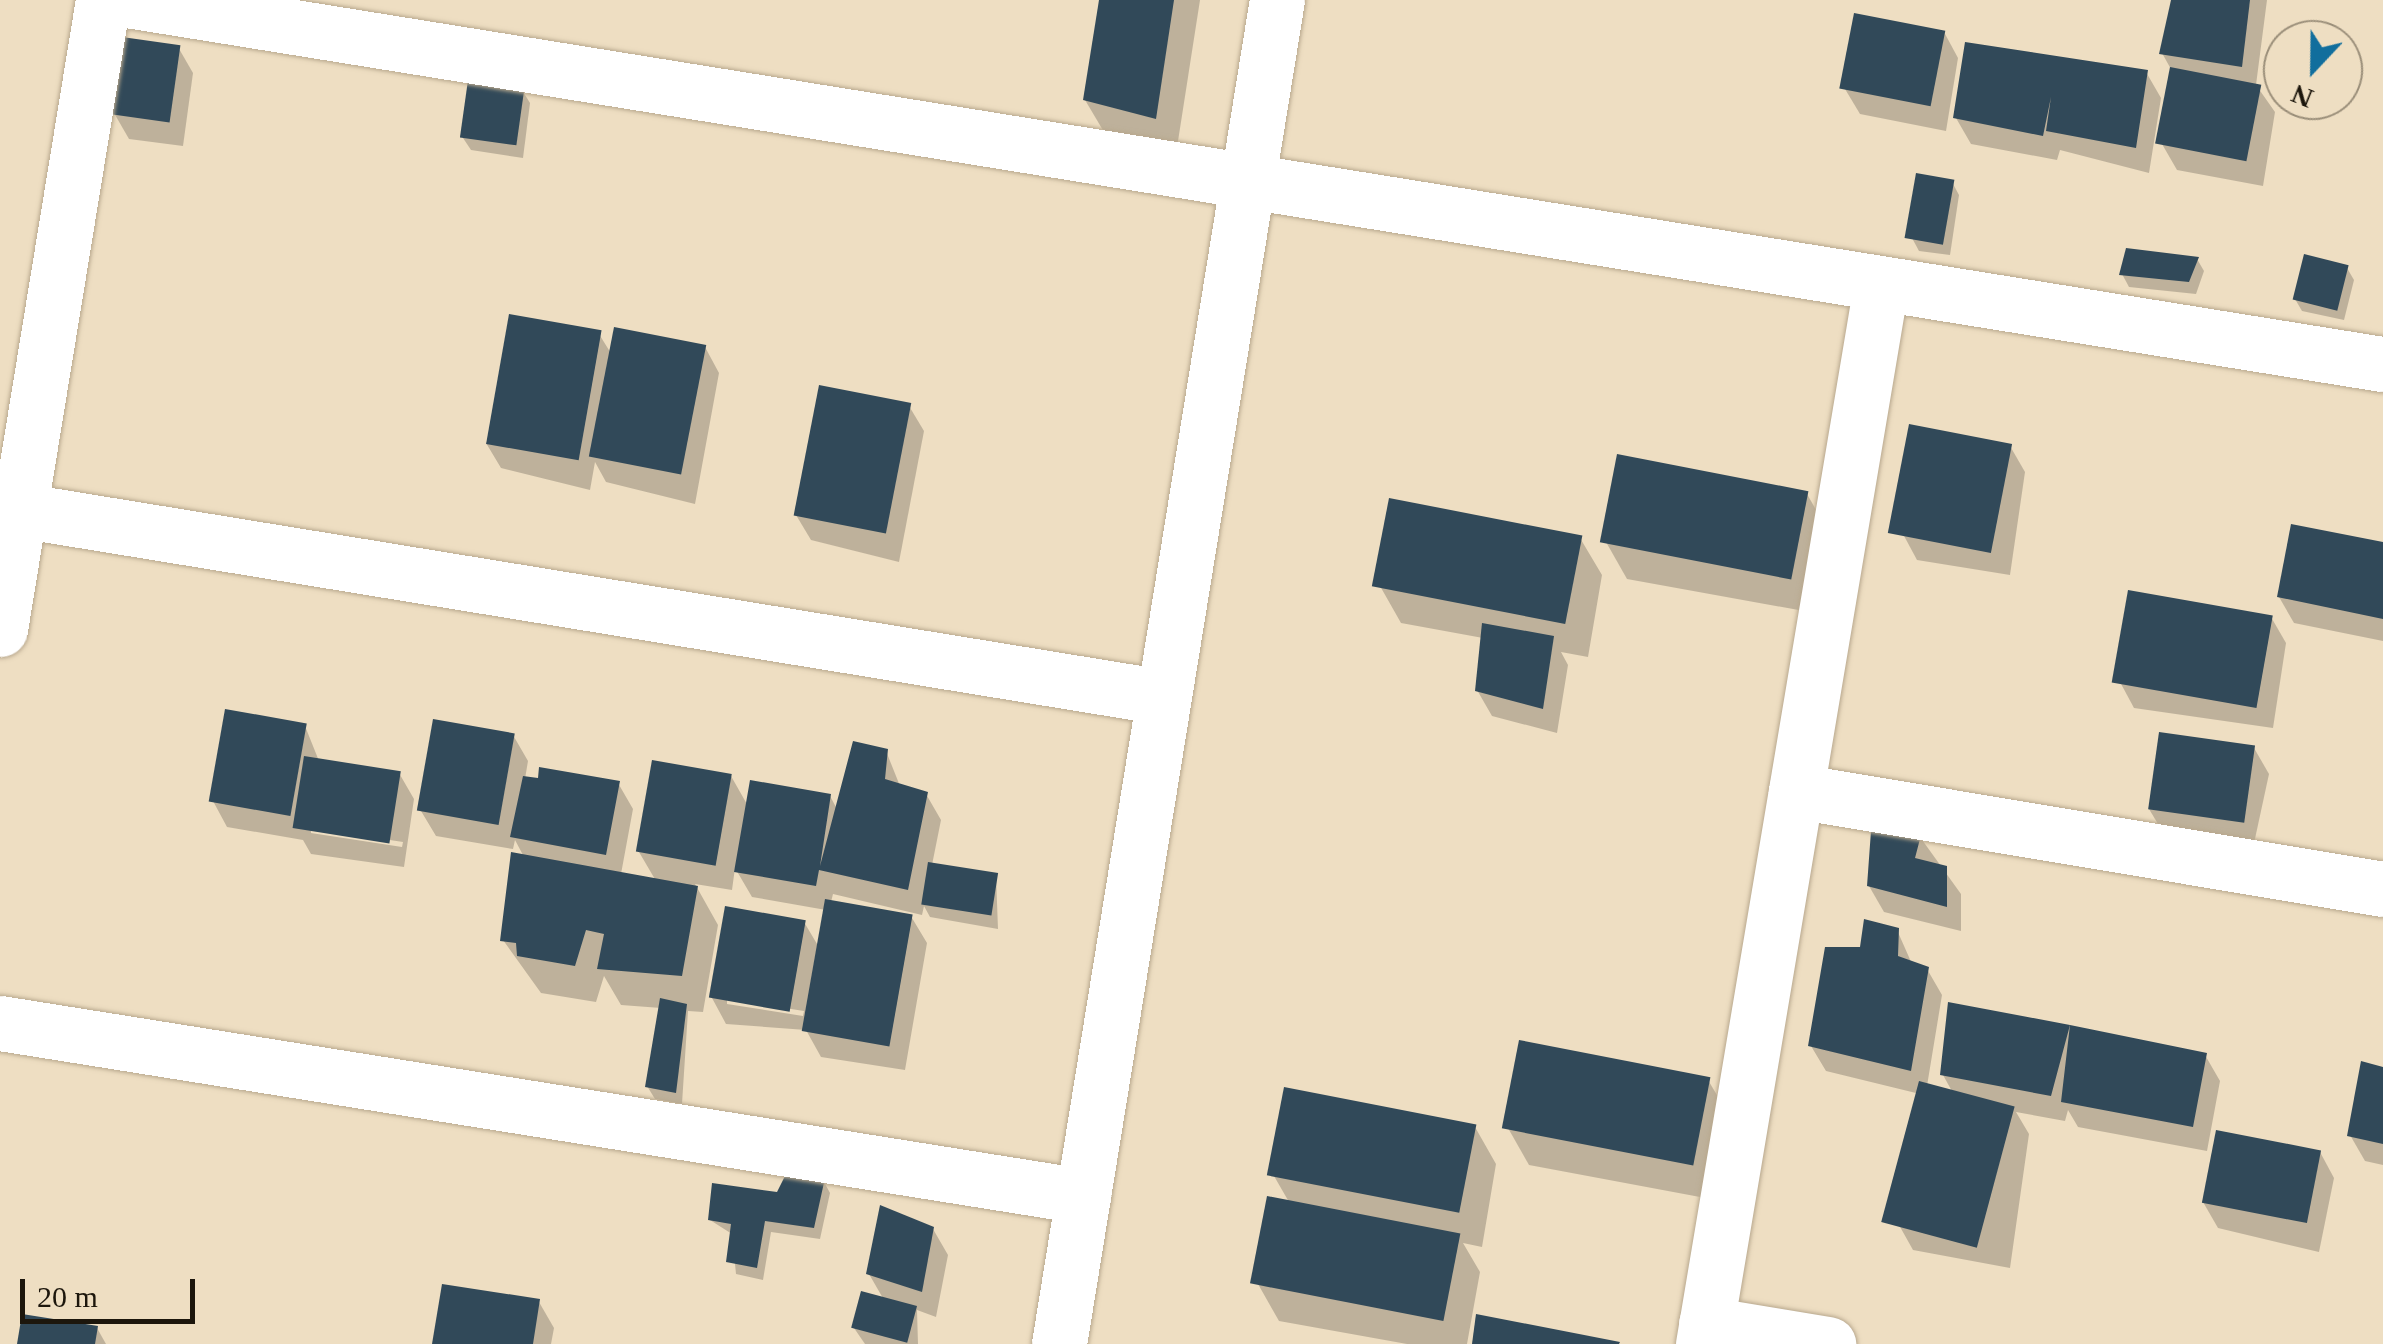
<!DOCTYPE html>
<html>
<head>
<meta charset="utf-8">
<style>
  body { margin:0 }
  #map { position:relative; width:2383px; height:1344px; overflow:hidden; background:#eedec2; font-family:"Times New Roman",serif }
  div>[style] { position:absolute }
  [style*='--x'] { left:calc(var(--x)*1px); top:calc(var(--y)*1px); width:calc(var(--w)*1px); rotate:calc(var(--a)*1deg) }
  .shadow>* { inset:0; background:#0003 }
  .building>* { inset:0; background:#314959; transform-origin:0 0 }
  .roads { filter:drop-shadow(0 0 2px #b8a88e) drop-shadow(0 0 2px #b8a88e) }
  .street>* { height:55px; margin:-27.5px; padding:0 27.5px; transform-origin:27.5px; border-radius:27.5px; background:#fff }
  span { translate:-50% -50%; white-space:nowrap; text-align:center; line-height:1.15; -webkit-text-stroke:10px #eedec2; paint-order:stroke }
  .north { position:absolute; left:2263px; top:20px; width:100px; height:100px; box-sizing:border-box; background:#eedec2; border:2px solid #9a8e79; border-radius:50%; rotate:202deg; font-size:28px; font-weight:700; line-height:40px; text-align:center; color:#1c160c }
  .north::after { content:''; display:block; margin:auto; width:35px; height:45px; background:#116e9d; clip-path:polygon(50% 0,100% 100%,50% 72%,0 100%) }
  .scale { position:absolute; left:20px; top:1279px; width:175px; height:45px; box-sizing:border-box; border:5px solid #1c160c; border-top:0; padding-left:12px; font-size:30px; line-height:35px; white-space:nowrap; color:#1c160c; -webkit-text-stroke:8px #eedec2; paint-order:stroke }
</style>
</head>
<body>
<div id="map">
  <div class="shadow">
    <i style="clip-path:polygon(1101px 0,1200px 0,1176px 154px,1107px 137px,1085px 100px)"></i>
    <i style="clip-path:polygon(2174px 0,2267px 0,2256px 85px,2275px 112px,2263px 186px,2177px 170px,2162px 144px,2172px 71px,2162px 53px)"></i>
    <i style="clip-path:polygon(1944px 32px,1958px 58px,1946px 131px,1860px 114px,1845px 89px)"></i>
    <i style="clip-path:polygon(178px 47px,193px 73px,183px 146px,129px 139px,114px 113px)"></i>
    <i style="clip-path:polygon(2146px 72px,2161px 98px,2149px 173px,2060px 150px,2057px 160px,1971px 144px,1956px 118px)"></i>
    <i style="clip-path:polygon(522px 90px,530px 103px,523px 158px,471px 150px,463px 138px)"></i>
    <i style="clip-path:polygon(1952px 182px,1959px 195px,1950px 255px,1919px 251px,1912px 238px)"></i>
    <i style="clip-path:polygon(2197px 259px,2204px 271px,2196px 294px,2129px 287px,2122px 274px)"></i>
    <i style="clip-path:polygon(2347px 268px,2354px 280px,2344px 320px,2302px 311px,2295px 299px)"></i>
    <i style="clip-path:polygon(599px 334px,612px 355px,705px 347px,719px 373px,695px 504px,606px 482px,595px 462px,590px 490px,501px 468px,486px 443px)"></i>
    <i style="clip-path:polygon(909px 406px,924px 431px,899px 562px,811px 540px,796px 515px)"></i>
    <i style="clip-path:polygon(2010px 446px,2025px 472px,2010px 575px,1917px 560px,1903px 534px)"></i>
    <i style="clip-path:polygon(1807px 494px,1828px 531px,1815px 613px,1627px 579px,1606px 542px)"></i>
    <i style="clip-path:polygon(1580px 538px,1602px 575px,1588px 657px,1561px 652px,1568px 665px,1557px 733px,1492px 716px,1477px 690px,1483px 638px,1401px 623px,1380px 586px)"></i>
    <i style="clip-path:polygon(2383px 544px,2383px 641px,2294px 623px,2279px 597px)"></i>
    <i style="clip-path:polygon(2271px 617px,2286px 643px,2273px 728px,2134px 708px,2120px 682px)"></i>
    <i style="clip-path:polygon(evenodd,305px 726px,319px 761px,399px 773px,414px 799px,404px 867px,311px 854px,303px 840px,227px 827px,213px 801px,305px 726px,311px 828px,403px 842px,402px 847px,311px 833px,311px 828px)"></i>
    <i style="clip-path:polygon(evenodd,513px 735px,528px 761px,525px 779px,618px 783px,633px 809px,621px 874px,656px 881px,639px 852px,731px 776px,748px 806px,830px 796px,837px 809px,886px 751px,900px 786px,926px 794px,941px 820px,932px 865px,996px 875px,998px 929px,930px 917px,924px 906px,922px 915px,833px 894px,831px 902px,912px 918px,927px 943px,905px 1070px,821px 1057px,806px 1030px,726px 1024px,712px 998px,804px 922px,820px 949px,826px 910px,752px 897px,735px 868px,732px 890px,695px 884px,718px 925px,703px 1012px,688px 1011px,682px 1104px,655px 1099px,647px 1086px,661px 1008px,621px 1005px,604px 976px,596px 1002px,541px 993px,503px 940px,524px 857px,515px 840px,513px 849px,436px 836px,421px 811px,513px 735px,727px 999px,804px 1011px,803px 1016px,727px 1004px,727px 999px)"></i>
    <i style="clip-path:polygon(2254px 748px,2269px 774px,2253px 848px,2164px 834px,2149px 809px)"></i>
    <i style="clip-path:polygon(1920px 837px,1961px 894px,1961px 931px,1884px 912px,1869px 886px)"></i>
    <i style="clip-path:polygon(1897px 930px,1912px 964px,1927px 969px,1942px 995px,1927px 1086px,1953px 1093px,1943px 1075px,2069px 1027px,2205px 1055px,2220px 1081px,2207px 1151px,2078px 1127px,2068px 1110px,2065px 1121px,2016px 1112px,2029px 1134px,2010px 1268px,1913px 1250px,1899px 1225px,1920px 1094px,1826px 1071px,1811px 1046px,1862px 950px)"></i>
    <i style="clip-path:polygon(2383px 1069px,2383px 1165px,2365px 1161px,2350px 1135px)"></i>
    <i style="clip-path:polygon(1708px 1080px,1730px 1117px,1716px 1200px,1529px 1165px,1508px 1128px)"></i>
    <i style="clip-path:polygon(1475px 1127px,1496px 1164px,1482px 1247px,1463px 1243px,1480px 1272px,1467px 1344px,1407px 1344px,1279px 1321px,1258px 1284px,1289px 1202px,1274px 1176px)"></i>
    <i style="clip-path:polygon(2320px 1152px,2334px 1178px,2319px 1252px,2218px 1228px,2203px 1202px)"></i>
    <i style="clip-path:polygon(823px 1180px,830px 1193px,820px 1239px,771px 1232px,763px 1280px,736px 1274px,732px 1234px,710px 1220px)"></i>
    <i style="clip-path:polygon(933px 1229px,948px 1255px,936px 1317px,917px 1310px,918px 1344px,865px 1344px,854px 1328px,884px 1300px,869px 1274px)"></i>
    <i style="clip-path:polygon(539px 1302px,554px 1328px,551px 1344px,434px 1344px)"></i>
    <i style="clip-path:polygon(97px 1328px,106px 1344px,20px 1344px)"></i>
  </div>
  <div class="building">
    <i style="clip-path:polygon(1099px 0,1174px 0,1156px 119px,1083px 100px)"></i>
    <i style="clip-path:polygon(2171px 0,2250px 0,2242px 67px,2159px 54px)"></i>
    <i style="left:1854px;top:13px;width:93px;height:77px;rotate:11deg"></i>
    <i style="left:122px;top:37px;width:59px;height:78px;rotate:8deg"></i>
    <i style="clip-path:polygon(1965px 42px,2148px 70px,2136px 148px,2046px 131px,2051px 97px,2043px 136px,1953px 118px)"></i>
    <i style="left:2170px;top:67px;width:93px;height:78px;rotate:11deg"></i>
    <i style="left:468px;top:80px;width:57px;height:58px;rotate:8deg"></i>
    <i style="left:1916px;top:173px;width:39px;height:66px;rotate:10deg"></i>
    <i style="clip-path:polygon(2126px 248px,2199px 257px,2189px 282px,2119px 275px)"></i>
    <i style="left:2304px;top:254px;width:46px;height:47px;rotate:14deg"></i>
    <i style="left:509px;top:314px;width:94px;height:132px;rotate:10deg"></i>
    <i style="left:614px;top:327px;width:94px;height:132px;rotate:11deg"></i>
    <i style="left:819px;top:385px;width:94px;height:133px;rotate:11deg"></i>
    <i style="left:1909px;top:424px;width:105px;height:111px;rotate:11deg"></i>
    <i style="left:1617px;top:454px;width:195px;height:90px;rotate:11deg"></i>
    <i style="left:1389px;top:498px;width:197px;height:90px;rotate:11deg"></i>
    <i style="clip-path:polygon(2291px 524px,2383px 542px,2383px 619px,2277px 597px)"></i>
    <i style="left:2128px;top:590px;width:147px;height:94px;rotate:10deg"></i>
    <i style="clip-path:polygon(1482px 623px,1554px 636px,1543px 709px,1475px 691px)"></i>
    <i style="left:225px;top:709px;width:83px;height:94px;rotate:10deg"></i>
    <i style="left:433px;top:719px;width:83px;height:93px;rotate:10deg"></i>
    <i style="left:2159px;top:732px;width:97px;height:78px;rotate:8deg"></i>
    <i style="clip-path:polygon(853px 741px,888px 749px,885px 779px,928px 792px,908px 890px,819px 870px,816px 886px,734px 872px,750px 780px,831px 794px,820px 866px)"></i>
    <i style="left:304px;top:756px;width:98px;height:73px;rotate:9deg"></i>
    <i style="left:652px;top:760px;width:81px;height:93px;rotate:10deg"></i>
    <i style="clip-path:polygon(539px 767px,620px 781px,606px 855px,510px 837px,523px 776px,538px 778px)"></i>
    <i style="clip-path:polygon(1872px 817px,1921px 835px,1915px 858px,1947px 866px,1947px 907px,1867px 886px)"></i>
    <i style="clip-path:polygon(511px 852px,698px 886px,682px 976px,597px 969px,604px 934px,586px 930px,575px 966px,517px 956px,516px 943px,500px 941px)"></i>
    <i style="left:928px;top:862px;width:71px;height:43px;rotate:9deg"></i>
    <i style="left:825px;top:899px;width:89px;height:134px;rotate:10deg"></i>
    <i style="left:725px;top:906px;width:82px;height:93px;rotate:10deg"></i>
    <i style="clip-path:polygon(1864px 919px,1899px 928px,1898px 956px,1929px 967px,1911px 1071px,1808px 1046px,1825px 947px,1860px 947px)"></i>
    <i style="clip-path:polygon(660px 998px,687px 1004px,676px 1093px,645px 1087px)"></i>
    <i style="clip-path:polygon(1948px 1002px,2070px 1025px,2207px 1053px,2193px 1127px,2061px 1102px,2070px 1025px,2051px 1096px,1940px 1075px)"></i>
    <i style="left:1519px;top:1040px;width:195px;height:90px;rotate:11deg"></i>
    <i style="clip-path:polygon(2361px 1061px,2383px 1067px,2383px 1144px,2347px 1136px)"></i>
    <i style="left:1919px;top:1081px;width:99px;height:146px;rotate:15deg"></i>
    <i style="left:1284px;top:1087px;width:196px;height:90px;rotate:11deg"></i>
    <i style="left:2216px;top:1130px;width:107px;height:74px;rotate:11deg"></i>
    <i style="clip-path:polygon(787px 1172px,825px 1178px,814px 1228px,765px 1221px,757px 1268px,726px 1262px,731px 1224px,708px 1220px,712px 1183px,777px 1192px)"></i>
    <i style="left:1267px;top:1196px;width:197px;height:89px;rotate:11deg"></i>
    <i style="clip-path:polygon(880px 1205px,934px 1227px,922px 1292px,866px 1274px)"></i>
    <i style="clip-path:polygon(442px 1284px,540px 1299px,533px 1344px,432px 1344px)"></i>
    <i style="left:861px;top:1291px;width:58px;height:38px;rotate:15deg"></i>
    <i style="clip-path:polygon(22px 1314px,98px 1326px,95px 1344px,17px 1344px)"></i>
    <i style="clip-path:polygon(1476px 1314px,1620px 1342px,1619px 1344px,1472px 1344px)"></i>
  </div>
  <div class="roads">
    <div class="street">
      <i style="--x:127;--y:0;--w:2285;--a:9.17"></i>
      <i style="--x:19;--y:510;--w:1159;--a:9.28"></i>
      <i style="--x:0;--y:629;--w:637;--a:-80.7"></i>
      <i style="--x:1796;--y:791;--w:595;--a:9.48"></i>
      <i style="--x:0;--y:1023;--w:1097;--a:9.08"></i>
      <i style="--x:1706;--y:1324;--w:124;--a:9.3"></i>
      <i style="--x:1059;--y:1344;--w:1362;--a:-80.79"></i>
      <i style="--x:1703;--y:1344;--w:1074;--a:-80.46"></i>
    </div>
  </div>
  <div class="north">N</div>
  <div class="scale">20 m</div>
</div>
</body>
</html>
